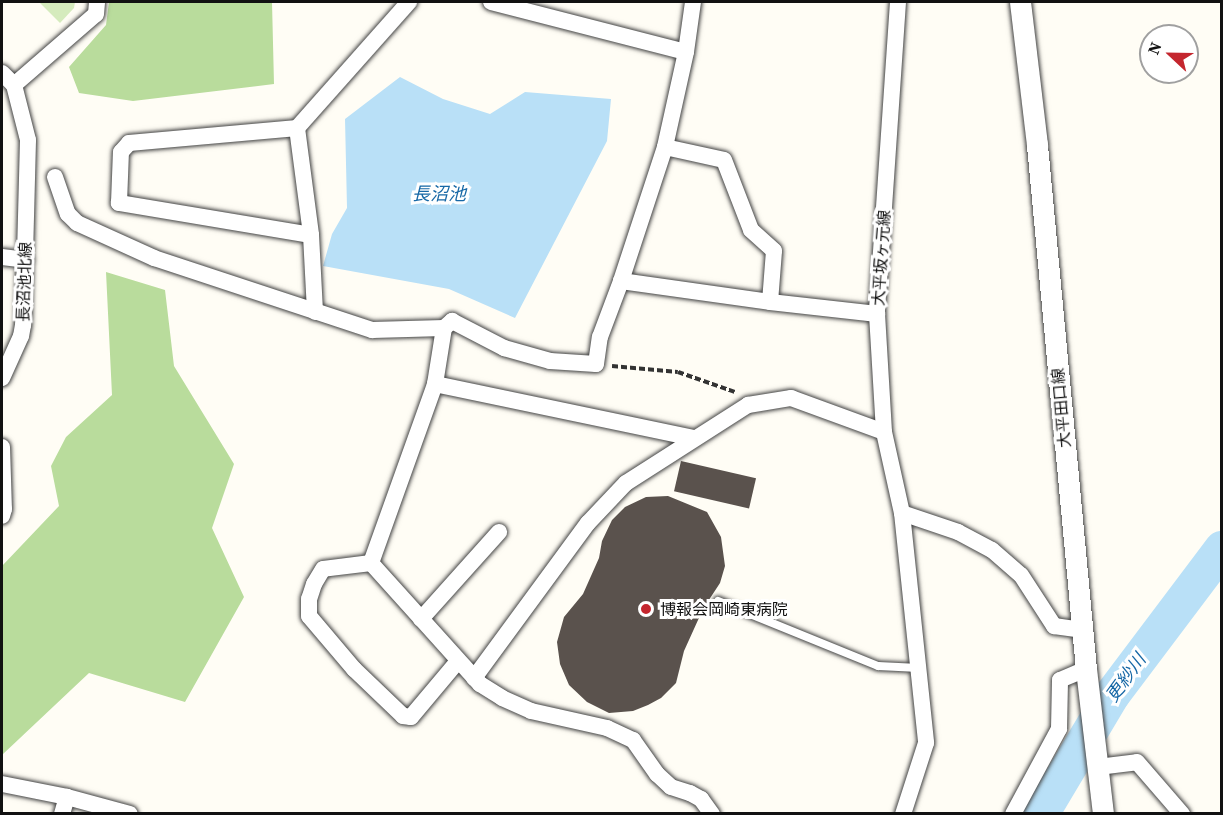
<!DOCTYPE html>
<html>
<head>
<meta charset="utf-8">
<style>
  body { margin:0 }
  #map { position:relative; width:1223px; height:815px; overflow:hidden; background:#fffdf5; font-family:"Source Serif 4","Noto Sans JP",serif }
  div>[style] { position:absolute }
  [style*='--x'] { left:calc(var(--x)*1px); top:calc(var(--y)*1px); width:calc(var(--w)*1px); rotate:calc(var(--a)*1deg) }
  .green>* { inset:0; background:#d5ebbd }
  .forest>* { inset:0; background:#b9dc9c }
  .water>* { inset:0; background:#b9e0f7 }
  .river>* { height:36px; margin:-18px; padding:0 18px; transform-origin:18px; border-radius:18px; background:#b9e0f7 }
  .building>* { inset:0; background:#5a524d; transform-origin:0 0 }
  .path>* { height:4px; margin-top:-2px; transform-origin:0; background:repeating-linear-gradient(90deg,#333 0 6px,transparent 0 9px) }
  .roads { filter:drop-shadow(0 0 2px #444) drop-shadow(0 0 2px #444) }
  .service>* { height:8px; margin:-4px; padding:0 4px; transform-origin:4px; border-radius:4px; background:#fff }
  .minor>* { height:16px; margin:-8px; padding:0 8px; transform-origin:8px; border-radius:8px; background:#fff }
  .tertiary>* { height:21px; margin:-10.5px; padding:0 10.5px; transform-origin:10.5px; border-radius:10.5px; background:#fff }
  .dots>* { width:16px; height:16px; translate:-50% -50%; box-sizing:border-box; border:3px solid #fff; border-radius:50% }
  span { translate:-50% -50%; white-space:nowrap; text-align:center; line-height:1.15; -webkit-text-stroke:6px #fff; paint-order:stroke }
  .street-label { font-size:16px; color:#111 }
  .poi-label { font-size:16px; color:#111 }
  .left { translate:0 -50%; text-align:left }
  .water-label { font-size:18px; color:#1768a6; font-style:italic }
  .frame { position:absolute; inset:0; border:3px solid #111; pointer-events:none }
  .north { position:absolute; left:1139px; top:24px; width:60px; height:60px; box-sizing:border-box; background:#fff; border:2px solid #a0a0a0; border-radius:50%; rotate:292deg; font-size:16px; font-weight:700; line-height:24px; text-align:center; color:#111 }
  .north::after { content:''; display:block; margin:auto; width:21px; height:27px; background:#c4262e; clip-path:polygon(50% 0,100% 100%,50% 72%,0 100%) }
</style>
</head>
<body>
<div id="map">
  <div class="green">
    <i style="clip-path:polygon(39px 2px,75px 2px,74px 8px,60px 23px)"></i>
  </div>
  <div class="forest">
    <i style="clip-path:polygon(109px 2px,272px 2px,274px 84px,133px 101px,79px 93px,69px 67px,106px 25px)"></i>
    <i style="clip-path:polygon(106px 272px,165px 290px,174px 366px,234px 464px,212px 528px,244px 597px,185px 702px,89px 673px,2px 755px,2px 566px,59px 506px,51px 466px,66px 437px,112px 395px)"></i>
  </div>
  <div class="water">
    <i style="clip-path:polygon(400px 77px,443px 99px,490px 114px,525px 92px,611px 99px,607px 141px,515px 318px,449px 289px,323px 266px,332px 234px,347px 208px,345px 119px)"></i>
  </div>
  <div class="river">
    <i style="--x:1041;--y:814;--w:139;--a:-59.2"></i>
    <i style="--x:1112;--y:695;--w:183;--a:-53"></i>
  </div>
  <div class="building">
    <i style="left:681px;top:461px;width:77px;height:31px;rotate:13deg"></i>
    <i style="clip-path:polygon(668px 496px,707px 512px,721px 537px,725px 566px,720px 583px,703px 609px,684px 651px,676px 683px,661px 698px,648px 705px,633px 711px,609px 713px,587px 702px,569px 685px,560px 664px,557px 642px,564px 617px,583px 594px,599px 558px,602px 541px,612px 520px,625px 507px,646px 497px)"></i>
  </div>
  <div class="path">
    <i style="--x:612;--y:366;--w:66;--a:5.2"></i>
    <i style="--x:678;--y:372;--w:60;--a:19.3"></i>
  </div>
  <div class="roads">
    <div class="service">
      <i style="--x:718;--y:601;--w:173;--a:22.1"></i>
      <i style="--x:878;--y:666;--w:41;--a:2.8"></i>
    </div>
    <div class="minor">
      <i style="--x:491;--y:2;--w:201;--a:14.4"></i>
      <i style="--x:693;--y:2;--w:50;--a:98"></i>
      <i style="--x:686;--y:52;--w:97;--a:102.5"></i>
      <i style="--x:665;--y:147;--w:141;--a:108.2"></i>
      <i style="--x:621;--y:281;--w:150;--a:8"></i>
      <i style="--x:770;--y:302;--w:108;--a:6.4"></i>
      <i style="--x:898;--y:2;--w:313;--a:93.9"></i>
      <i style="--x:877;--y:314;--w:118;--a:86.6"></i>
      <i style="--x:884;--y:432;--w:83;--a:77.5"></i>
      <i style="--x:902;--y:513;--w:231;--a:84"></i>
      <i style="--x:926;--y:743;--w:75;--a:107.9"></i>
      <i style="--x:2;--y:73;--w:17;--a:45"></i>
      <i style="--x:14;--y:85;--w:57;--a:75.7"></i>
      <i style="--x:28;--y:140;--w:185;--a:91.5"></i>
      <i style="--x:23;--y:325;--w:11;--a:100"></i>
      <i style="--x:21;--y:336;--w:46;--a:114.3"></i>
      <i style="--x:14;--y:85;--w:108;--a:-40.9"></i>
      <i style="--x:96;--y:14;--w:12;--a:-85"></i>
      <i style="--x:297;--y:128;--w:169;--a:-48.4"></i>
      <i style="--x:665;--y:147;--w:60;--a:12.4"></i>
      <i style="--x:724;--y:160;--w:75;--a:68.9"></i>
      <i style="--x:751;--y:230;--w:31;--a:42"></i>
      <i style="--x:774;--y:251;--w:51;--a:94.5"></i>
      <i style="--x:55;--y:177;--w:39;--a:71"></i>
      <i style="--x:68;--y:214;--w:13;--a:45"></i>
      <i style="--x:77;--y:223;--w:85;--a:24.4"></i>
      <i style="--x:154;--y:258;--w:230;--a:18.3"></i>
      <i style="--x:372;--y:330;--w:72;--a:-1.6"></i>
      <i style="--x:444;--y:328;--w:11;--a:-41"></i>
      <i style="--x:452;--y:321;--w:59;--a:27.4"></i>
      <i style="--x:504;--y:348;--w:48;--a:15.8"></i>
      <i style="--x:550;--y:361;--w:46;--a:3.7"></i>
      <i style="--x:596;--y:364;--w:27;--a:-82"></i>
      <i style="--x:600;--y:337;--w:60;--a:-69.4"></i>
      <i style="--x:311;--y:235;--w:195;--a:-170.5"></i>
      <i style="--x:119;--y:203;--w:51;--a:-87.8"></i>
      <i style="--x:121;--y:152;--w:12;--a:-48"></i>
      <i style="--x:129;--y:143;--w:169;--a:-5.1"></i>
      <i style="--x:297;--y:128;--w:108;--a:82.5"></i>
      <i style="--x:311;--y:235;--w:77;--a:87"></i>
      <i style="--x:2;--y:257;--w:24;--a:7"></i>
      <i style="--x:435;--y:384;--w:264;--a:11.8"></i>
      <i style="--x:2;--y:447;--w:62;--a:88.2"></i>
      <i style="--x:4;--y:509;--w:7;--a:106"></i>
      <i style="--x:902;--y:513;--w:59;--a:18.7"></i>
      <i style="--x:958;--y:532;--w:38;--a:28"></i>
      <i style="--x:992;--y:550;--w:38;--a:41"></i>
      <i style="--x:1021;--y:575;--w:61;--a:57.1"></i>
      <i style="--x:1054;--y:626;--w:28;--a:8"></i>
      <i style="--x:371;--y:563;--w:163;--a:48"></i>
      <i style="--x:480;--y:684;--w:26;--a:32"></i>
      <i style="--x:502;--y:698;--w:32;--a:24"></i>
      <i style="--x:531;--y:711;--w:78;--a:12.6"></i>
      <i style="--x:607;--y:728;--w:29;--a:25"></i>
      <i style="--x:633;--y:740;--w:42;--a:54.8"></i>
      <i style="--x:657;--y:774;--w:19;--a:43"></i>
      <i style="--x:671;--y:787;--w:20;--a:18"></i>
      <i style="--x:690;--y:793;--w:13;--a:29"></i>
      <i style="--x:701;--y:799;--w:19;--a:54"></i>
      <i style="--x:371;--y:563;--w:48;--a:172.9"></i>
      <i style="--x:323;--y:569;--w:17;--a:121"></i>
      <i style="--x:314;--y:584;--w:16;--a:108"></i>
      <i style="--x:309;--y:599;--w:17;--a:90"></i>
      <i style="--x:309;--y:616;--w:70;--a:49.7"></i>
      <i style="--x:354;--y:669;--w:68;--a:43.8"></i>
      <i style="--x:403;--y:716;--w:8;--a:7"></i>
      <i style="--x:411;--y:717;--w:73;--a:-50"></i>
      <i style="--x:371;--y:563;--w:190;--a:-70.3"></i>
      <i style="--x:435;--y:384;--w:57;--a:-80.9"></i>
      <i style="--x:421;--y:619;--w:117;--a:-48.1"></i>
      <i style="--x:474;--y:678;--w:192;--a:-53.7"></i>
      <i style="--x:588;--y:523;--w:55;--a:-46.5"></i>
      <i style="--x:626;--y:483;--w:145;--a:-32.6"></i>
      <i style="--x:748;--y:405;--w:44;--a:-9.2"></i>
      <i style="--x:791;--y:398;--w:99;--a:20.1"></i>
      <i style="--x:1098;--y:767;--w:39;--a:-7"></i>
      <i style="--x:1137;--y:762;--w:69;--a:49.1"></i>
      <i style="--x:2;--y:784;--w:66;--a:11.3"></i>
      <i style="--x:67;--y:797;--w:65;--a:15.1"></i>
      <i style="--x:62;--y:814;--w:18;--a:-74"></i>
      <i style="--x:1013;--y:814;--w:97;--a:-61.6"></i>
      <i style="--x:1059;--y:729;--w:49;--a:-88.8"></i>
      <i style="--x:1060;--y:680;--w:28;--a:-23"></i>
    </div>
    <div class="tertiary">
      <i style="--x:1020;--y:2;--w:144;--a:83.2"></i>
      <i style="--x:1037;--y:145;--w:526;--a:84.66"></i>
      <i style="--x:1086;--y:669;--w:146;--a:83.3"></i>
    </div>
  </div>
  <div class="dots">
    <i style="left:646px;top:609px;background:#c4262e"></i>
  </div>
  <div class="street-label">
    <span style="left:881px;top:258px;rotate:-86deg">大平坂ヶ元線</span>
    <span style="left:24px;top:282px;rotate:-88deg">長沼池北線</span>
    <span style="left:1061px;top:408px;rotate:-95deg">大平田口線</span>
  </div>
  <div class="poi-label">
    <span class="left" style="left:660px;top:609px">博報会岡崎東病院</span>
  </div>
  <div class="water-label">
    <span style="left:439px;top:194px">長沼池</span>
    <span style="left:1126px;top:678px;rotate:-54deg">更紗川</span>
  </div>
  <div class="frame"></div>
  <div class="north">N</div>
</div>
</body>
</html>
